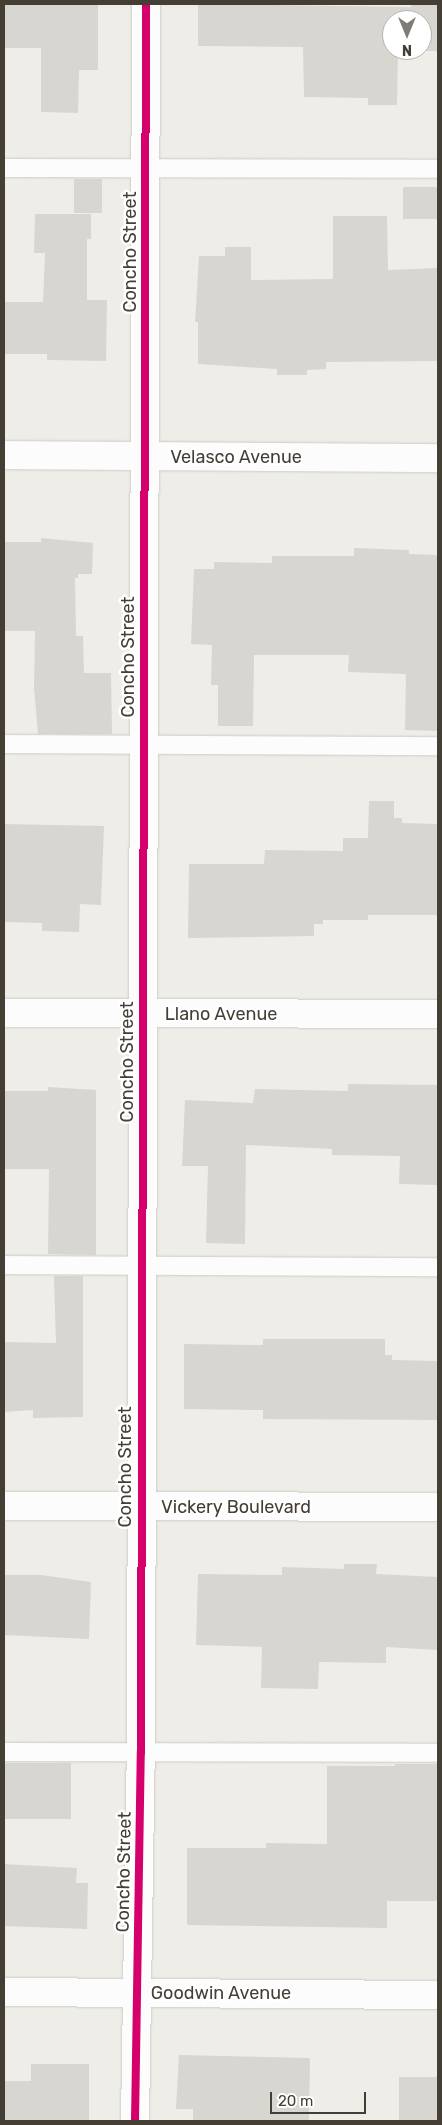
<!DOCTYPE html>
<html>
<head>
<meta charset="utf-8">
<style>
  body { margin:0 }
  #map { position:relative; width:442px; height:2125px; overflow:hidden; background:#efede8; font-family:Rubik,sans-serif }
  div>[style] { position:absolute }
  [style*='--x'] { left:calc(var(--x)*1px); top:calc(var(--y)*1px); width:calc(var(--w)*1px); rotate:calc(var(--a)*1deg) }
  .building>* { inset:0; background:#d8d6d1; transform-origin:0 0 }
  .roads { filter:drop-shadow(0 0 1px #cdcbc6) drop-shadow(0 0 1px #cdcbc6) }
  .service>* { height:18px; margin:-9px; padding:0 9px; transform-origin:9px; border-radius:9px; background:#fdfcfc }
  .minor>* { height:28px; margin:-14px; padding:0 14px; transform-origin:14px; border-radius:14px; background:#fdfcfc }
  .cycleway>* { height:8px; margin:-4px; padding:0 4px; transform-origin:4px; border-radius:4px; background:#d6006c }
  span { translate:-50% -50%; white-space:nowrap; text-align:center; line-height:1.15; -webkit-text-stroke:5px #fff; paint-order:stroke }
  .street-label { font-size:18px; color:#443e35 }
  .frame { position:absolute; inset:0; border:5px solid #443e35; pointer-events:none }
  .north { position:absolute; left:382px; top:10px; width:50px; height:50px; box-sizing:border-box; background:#fff; border:1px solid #b4b2ae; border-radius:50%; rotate:180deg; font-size:14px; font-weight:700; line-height:20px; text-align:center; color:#443e35 }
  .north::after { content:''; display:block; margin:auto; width:18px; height:22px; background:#807b74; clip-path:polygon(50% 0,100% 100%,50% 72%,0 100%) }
  .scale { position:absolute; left:270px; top:2092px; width:96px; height:22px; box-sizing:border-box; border:2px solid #443e35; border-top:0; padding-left:6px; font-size:15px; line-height:18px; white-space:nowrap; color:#443e35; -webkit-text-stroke:4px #fff; paint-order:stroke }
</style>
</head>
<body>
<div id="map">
  <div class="building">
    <i style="clip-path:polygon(4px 4px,98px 4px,98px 70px,79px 70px,78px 113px,41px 112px,41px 48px,4px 48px)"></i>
    <i style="clip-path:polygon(evenodd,198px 4px,411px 7px,411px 4px,438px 4px,438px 51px,398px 51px,397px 105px,368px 105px,368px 98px,304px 97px,303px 47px,198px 46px,198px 4px,392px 20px,422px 20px,422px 50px,392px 50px,392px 20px)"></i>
    <i style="left:74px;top:179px;width:28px;height:34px"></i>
    <i style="left:403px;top:187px;width:35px;height:32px"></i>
    <i style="clip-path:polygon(35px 214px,91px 214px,91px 239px,87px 239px,87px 300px,107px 300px,106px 361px,47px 360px,47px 354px,4px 354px,4px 302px,43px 302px,45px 253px,34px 253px)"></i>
    <i style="clip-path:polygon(333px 216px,387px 216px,388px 270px,438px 268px,438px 361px,326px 362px,326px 369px,307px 370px,307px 375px,277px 375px,277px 369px,198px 364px,198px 322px,195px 322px,199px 256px,225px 256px,225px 247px,251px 247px,251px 280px,333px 279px)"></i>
    <i style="clip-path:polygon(41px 538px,93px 543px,92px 574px,78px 574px,78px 578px,75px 578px,76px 636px,83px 636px,84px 673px,111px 673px,112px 734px,38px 734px,34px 688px,35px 631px,4px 631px,4px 542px,41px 542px)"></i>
    <i style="clip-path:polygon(354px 548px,409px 550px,409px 554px,438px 555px,438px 731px,405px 730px,406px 674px,348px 672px,349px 655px,254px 655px,253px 726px,218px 726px,218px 685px,211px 685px,212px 645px,191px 644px,194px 569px,214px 569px,214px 562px,272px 563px,272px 556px,354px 556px)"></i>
    <i style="clip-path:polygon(369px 801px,394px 801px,394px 818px,402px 818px,402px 823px,438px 824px,438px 915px,368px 915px,368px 920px,323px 920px,323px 924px,314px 924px,314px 936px,188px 938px,189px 864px,264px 864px,265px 850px,343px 851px,343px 838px,368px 838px)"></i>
    <i style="clip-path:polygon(4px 824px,104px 826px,101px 905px,80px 904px,79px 932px,42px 931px,42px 923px,4px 922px)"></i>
    <i style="clip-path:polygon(348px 1084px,438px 1085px,438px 1185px,399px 1184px,400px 1156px,332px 1155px,332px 1149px,246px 1145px,245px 1244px,206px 1243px,208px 1166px,182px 1166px,185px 1100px,253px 1103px,255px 1089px,348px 1091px)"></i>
    <i style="clip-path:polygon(48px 1087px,96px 1090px,96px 1255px,48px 1254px,49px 1169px,4px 1169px,4px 1091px,48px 1091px)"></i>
    <i style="clip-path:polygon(54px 1276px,83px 1276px,83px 1417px,33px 1418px,33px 1410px,4px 1412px,4px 1342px,56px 1343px)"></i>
    <i style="clip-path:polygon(263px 1339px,385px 1339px,385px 1355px,392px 1355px,392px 1360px,438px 1361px,438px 1420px,263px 1419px,263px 1410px,184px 1409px,184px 1344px,263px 1345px)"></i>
    <i style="clip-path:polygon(344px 1564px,377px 1564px,376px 1574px,438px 1577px,438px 1650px,386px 1647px,386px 1663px,319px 1662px,318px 1689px,261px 1688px,262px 1647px,196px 1645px,198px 1574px,282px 1575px,282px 1567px,344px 1569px)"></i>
    <i style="clip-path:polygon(4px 1575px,41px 1575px,91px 1582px,89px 1639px,4px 1635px)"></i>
    <i style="left:4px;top:1763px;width:67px;height:56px"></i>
    <i style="clip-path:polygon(395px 1764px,438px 1764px,438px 1901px,387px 1901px,387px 1928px,187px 1925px,187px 1848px,266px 1848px,266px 1843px,327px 1844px,327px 1766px,395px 1766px)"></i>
    <i style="clip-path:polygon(4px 1864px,77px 1868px,76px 1883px,88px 1883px,87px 1929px,4px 1926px)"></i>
    <i style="clip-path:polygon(179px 2055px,310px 2058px,309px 2121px,193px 2121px,193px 2109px,176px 2109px)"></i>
    <i style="clip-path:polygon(31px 2064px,89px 2064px,89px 2121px,4px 2121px,4px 2081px,31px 2081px)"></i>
    <i style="left:399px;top:2077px;width:39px;height:44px"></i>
  </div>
  <div class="roads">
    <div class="service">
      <i style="--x:4;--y:168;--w:434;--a:0.1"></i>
      <i style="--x:4;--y:744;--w:434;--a:0.3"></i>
      <i style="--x:4;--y:1265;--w:434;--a:0.3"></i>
      <i style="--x:4;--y:1752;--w:434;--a:0.1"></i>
    </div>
    <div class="minor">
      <i style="--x:4;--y:455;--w:434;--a:0.4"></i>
      <i style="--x:4;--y:1013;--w:434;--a:0.1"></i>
      <i style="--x:4;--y:1506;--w:434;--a:0.1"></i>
      <i style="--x:4;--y:1992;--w:434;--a:0.4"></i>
      <i style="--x:135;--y:2121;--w:368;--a:-89.1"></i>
      <i style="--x:141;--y:1753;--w:1749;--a:-89.84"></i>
    </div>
  </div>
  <div class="cycleway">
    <i style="--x:135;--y:2121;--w:368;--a:-89.1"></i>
    <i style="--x:141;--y:1753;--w:1749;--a:-89.84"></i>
  </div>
  <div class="street-label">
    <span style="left:130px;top:252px;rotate:-90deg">Concho Street</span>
    <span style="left:236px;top:457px">Velasco Avenue</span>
    <span style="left:128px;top:657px;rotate:-90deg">Concho Street</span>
    <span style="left:221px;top:1014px">Llano Avenue</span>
    <span style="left:127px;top:1062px;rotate:-90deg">Concho Street</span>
    <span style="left:125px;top:1467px;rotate:-90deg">Concho Street</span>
    <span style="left:236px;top:1507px">Vickery Boulevard</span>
    <span style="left:124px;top:1872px;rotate:-89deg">Concho Street</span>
    <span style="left:221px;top:1993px">Goodwin Avenue</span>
  </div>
  <div class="frame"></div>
  <div class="north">N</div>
  <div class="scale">20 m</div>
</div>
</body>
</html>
